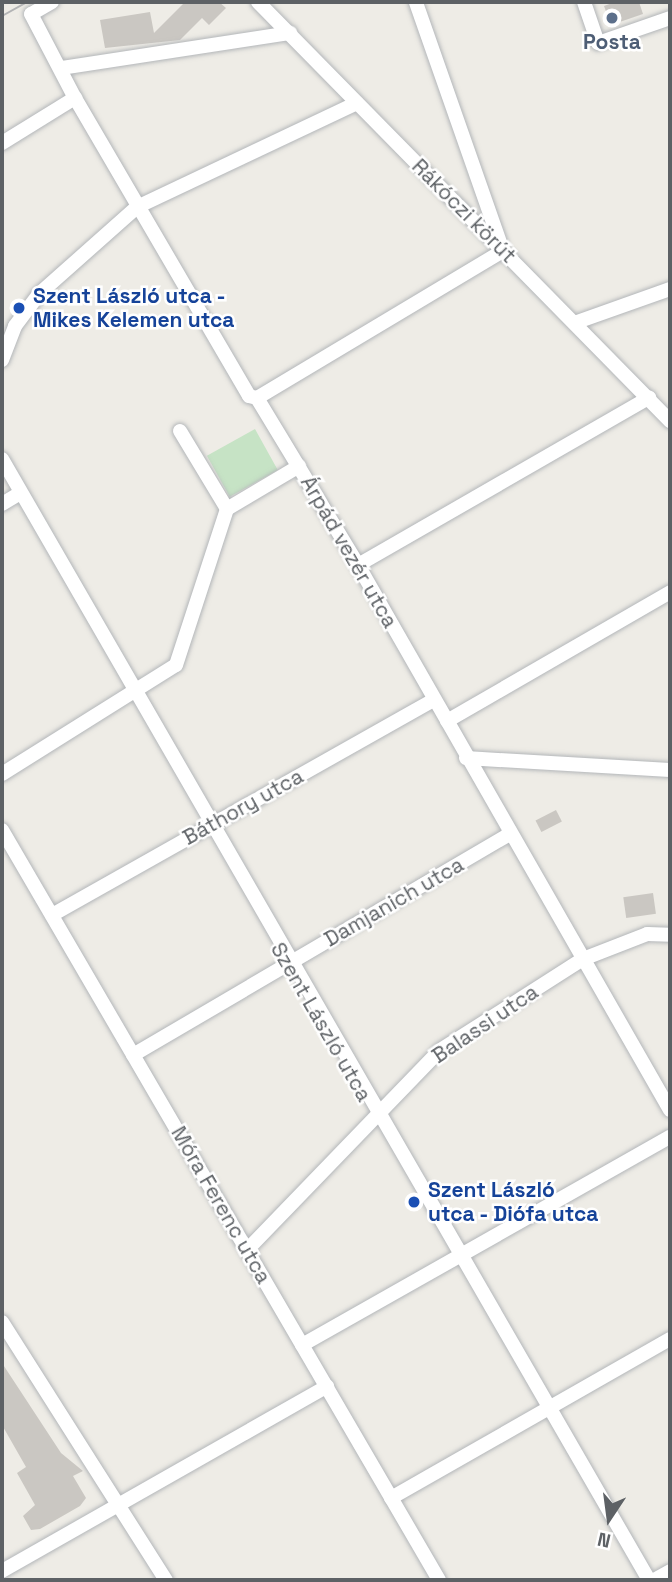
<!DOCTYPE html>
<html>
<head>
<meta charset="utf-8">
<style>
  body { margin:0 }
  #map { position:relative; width:672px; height:1582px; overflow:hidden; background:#eeece6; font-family:"Space Grotesk",sans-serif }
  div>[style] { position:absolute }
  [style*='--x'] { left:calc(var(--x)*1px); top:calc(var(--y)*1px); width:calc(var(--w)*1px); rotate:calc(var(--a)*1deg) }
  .green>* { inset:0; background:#c6e3c5; transform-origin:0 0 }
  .building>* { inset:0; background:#cac7c2; transform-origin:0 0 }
  .roads { filter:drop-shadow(0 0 2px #b3b6b9) drop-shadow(0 0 2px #b3b6b9) }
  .street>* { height:14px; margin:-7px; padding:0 7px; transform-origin:7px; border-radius:7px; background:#fff }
  .tram>* { height:2px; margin:-1px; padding:0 1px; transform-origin:1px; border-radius:1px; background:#b3b4b5 }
  .dots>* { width:19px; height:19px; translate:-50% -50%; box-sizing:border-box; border:4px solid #fff; border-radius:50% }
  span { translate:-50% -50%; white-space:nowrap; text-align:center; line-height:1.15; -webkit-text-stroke:5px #fff; paint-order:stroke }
  .service-label { font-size:21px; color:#4e5e75; font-weight:700 }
  .street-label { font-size:21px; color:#5d6165 }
  .transit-label { font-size:21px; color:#164399; font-weight:700 }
  .left { translate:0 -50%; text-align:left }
  .frame { position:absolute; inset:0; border:4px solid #5d6165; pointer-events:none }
  .north { position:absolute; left:574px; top:1484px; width:70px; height:70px; -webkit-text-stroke:5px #fff; paint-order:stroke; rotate:193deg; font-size:19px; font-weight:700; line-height:28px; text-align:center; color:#5d6165 }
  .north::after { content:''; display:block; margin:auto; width:24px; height:32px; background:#5d6165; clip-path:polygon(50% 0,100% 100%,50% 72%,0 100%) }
</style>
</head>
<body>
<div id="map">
  <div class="green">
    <i style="left:255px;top:429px;width:47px;height:55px;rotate:61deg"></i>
  </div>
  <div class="building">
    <i style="clip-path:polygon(185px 2px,219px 2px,226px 8px,209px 25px,202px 18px,180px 40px,105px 48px,100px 20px,150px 12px,154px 33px)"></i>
    <i style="clip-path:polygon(615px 2px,639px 2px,643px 14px,611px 25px,604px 6px)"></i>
    <i style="left:556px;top:810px;width:13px;height:23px;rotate:63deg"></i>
    <i style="left:653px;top:893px;width:21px;height:30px;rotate:82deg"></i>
    <i style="clip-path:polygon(2px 1363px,61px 1453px,83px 1471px,73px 1476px,86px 1498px,80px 1506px,40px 1529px,31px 1530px,23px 1516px,35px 1505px,17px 1473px,26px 1467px,2px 1425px)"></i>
  </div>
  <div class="roads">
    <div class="street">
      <i style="--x:52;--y:2;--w:24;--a:150"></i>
      <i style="--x:31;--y:14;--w:95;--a:62.4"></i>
      <i style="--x:75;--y:98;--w:345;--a:59.7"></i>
      <i style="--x:249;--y:396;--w:8;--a:14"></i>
      <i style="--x:257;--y:398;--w:195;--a:58.8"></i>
      <i style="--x:358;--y:565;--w:628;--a:60.21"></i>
      <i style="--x:258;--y:2;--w:588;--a:45.48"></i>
      <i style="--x:584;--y:2;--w:43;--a:71.1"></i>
      <i style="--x:598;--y:43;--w:76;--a:-19.1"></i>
      <i style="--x:61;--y:68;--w:232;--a:-8.7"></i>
      <i style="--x:2;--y:143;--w:86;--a:-31.7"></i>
      <i style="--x:577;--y:322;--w:99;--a:-19.5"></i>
      <i style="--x:2;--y:360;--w:36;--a:-69"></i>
      <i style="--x:15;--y:326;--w:40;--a:-53"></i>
      <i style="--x:39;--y:294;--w:131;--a:-41.6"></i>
      <i style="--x:137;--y:207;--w:243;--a:-25.3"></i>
      <i style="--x:257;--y:398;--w:287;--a:-30.9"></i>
      <i style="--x:503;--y:251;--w:264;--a:-109.3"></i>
      <i style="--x:180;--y:431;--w:91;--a:58.9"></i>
      <i style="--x:2;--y:459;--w:1294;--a:60.01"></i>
      <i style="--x:2;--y:504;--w:17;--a:-31"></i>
      <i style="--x:358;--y:565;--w:336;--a:-29.9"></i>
      <i style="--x:447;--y:721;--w:258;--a:-30"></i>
      <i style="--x:466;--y:758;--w:204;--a:3.4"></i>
      <i style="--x:2;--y:774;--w:205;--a:-32.1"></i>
      <i style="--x:176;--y:665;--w:164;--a:-71.9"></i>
      <i style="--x:227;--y:509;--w:84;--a:-30.8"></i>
      <i style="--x:2;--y:830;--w:868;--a:59.77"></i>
      <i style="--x:52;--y:915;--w:438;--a:-29.4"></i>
      <i style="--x:133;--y:1055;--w:437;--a:-30.4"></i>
      <i style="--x:248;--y:1249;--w:275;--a:-46"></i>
      <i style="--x:439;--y:1051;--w:171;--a:-32.6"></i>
      <i style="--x:583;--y:959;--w:69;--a:-21.3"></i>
      <i style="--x:647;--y:934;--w:23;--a:2"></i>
      <i style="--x:2;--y:1322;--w:306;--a:57.6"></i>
      <i style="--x:302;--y:1345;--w:423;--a:-29.5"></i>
      <i style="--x:391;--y:1498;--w:321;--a:-29.7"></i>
      <i style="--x:2;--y:1571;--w:374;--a:-29.6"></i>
      <i style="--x:654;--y:1580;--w:18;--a:-29"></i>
    </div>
  </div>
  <div class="tram">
    <i style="--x:2;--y:16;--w:29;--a:-29"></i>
  </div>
  <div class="dots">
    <i style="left:612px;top:18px;background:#5c6f8a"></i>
    <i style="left:19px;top:308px;background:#1a4fb4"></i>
    <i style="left:414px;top:1202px;background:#1a4fb4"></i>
  </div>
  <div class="service-label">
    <span style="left:612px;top:42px">Posta</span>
  </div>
  <div class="street-label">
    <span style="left:464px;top:211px;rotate:45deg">Rákóczi körút</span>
    <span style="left:349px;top:552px;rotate:60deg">Árpád vezér utca</span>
    <span style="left:243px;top:807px;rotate:-29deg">Báthory utca</span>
    <span style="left:394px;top:902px;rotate:-30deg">Damjanich utca</span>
    <span style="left:321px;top:1022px;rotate:60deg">Szent László utca</span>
    <span style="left:485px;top:1024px;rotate:-34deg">Balassi utca</span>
    <span style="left:221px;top:1205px;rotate:60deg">Móra Ferenc utca</span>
  </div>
  <div class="transit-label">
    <span class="left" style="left:33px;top:308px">Szent László utca -<br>Mikes Kelemen utca</span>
    <span class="left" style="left:428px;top:1202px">Szent László<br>utca - Diófa utca</span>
  </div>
  <div class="frame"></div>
  <div class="north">N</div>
</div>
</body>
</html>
